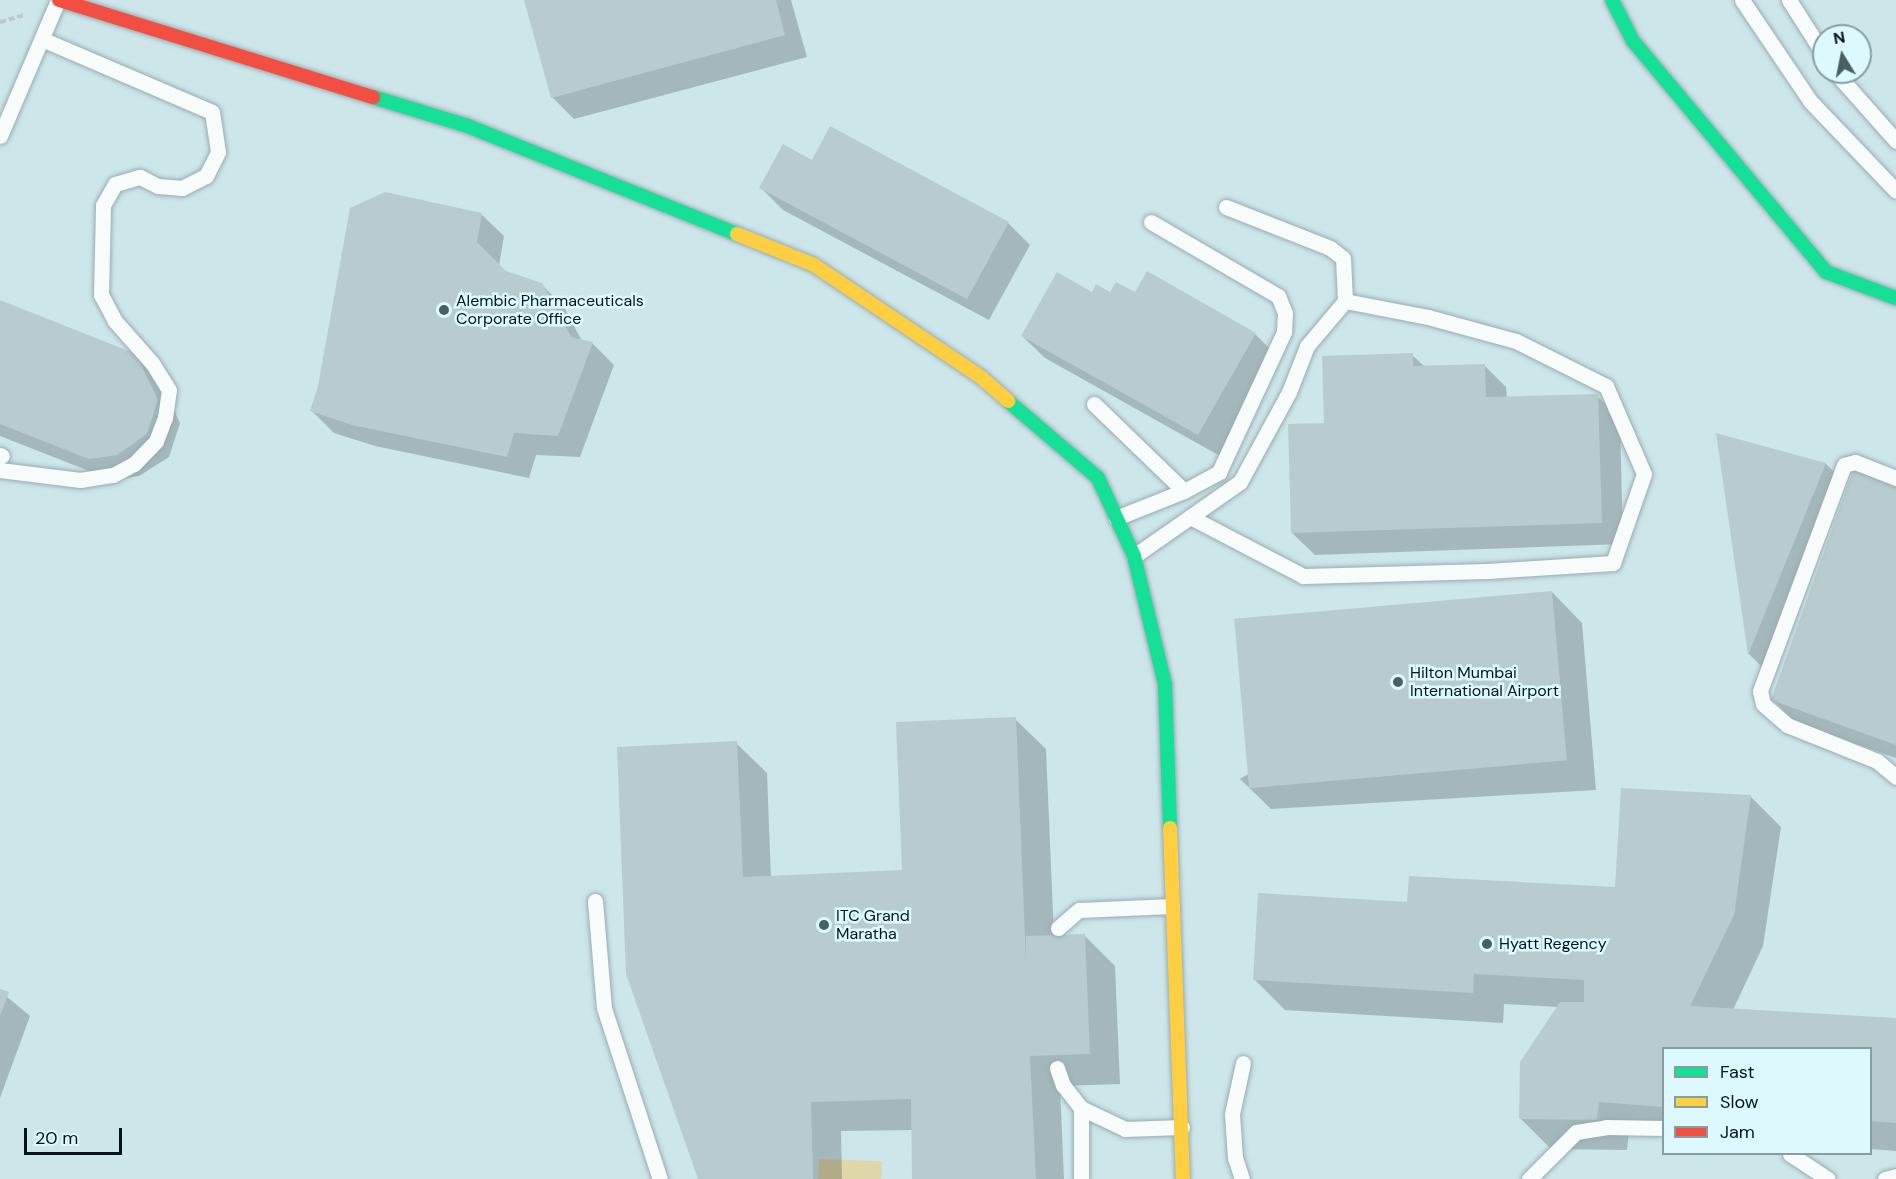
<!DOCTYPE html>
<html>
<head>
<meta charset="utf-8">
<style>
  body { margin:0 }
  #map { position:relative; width:1896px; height:1179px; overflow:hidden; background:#cde6ea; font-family:"DM Sans",sans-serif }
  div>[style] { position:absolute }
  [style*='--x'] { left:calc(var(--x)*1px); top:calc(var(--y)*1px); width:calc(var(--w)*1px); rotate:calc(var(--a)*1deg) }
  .green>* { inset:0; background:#dfd6aa; transform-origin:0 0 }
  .shadow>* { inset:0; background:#0003 }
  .building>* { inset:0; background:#b8cccf; transform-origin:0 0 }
  .path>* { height:4px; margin-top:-2px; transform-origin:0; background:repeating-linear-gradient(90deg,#bec7c9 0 6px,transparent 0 9px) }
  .roads { filter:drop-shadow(0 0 2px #99acb0) drop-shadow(0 0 2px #99acb0) }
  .lane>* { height:15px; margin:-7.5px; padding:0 7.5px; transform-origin:7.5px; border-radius:7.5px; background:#f8fbfc }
  .fast>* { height:14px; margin:-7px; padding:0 7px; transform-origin:7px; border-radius:7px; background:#16e098 }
  .slow>* { height:14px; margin:-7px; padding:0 7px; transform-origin:7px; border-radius:7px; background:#ffcf43 }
  .jam>* { height:14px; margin:-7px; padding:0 7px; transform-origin:7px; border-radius:7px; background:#f24e42 }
  .dots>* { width:16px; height:16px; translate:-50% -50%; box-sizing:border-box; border:3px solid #ddf9fd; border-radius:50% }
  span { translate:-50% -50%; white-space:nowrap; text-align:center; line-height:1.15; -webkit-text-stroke:5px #ddf9fd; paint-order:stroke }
  .poi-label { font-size:16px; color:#041619 }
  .left { translate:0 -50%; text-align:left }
  .legend { position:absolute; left:1662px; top:1047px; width:210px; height:108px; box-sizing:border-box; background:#ddf9fd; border:2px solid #869ea2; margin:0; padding:8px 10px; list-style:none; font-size:18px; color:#041619 }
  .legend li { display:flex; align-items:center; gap:12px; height:30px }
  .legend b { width:30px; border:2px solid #869ea2 }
  .north { position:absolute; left:1812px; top:24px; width:60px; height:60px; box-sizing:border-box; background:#ddf9fd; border:2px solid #869ea2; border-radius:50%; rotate:350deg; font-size:16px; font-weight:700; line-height:24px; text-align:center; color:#041619 }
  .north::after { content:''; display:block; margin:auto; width:21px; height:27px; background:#4a5f62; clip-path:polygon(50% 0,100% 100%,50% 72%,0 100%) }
  .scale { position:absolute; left:24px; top:1128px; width:98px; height:27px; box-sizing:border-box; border:3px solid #041619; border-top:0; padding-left:8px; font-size:18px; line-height:21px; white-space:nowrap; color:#041619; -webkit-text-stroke:4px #ddf9fd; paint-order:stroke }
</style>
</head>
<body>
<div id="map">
  <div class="green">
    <i style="left:819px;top:1159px;width:63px;height:20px;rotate:2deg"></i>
  </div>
  <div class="shadow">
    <i style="clip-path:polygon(526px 0,791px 0,807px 57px,574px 119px,552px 97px)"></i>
    <i style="clip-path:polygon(813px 162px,1008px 223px,1030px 245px,989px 320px,783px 210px,761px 188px)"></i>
    <i style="clip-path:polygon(481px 214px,504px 236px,499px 266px,506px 272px,541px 284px,564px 307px,582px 341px,592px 343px,614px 365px,580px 457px,536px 455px,529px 478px,375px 446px,334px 433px,312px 411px)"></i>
    <i style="clip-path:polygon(1093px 294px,1135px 294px,1255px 334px,1277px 356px,1220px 456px,1045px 358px,1022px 336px)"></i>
    <i style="clip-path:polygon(0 302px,135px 355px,158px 377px,180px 423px,169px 457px,139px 476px,112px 480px,0 436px)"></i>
    <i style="clip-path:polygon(1412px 355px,1425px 367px,1484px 365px,1506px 387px,1507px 398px,1597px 396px,1620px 418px,1623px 544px,1315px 555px,1292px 533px,1325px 425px)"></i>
    <i style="clip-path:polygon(1718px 435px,1826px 464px,1843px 481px,1765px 670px,1749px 654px)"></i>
    <i style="clip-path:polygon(1896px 485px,1896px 758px,1795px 722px,1773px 700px)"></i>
    <i style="clip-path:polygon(1552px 592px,1582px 623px,1596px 790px,1271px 809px,1240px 779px)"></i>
    <i style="clip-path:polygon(1015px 719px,1046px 749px,1054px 936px,1084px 935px,1115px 966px,1120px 1084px,1060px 1086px,1064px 1179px,914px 1179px,913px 1130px,841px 1131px,842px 1179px,700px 1179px,736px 743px,767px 773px,771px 878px,904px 872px)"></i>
    <i style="clip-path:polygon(1750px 796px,1781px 827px,1763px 946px,1733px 1010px,1896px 1019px,1896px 1151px,1870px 1149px,1870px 1048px,1664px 1048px,1664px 1134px,1629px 1132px,1627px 1150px,1551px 1149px,1520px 1118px,1559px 1007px,1504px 1004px,1503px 1023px,1285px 1010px,1255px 980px,1409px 903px,1616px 889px)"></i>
    <i style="clip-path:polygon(0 991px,30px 1016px,0 1098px)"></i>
  </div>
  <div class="building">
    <i style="clip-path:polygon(524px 0,776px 0,785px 35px,551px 98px)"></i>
    <i style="clip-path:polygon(830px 126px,1009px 222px,967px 299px,759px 188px,783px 144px,812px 160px)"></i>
    <i style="clip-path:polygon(385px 192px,482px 213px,477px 242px,506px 271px,542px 283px,571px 337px,593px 342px,558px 436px,514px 433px,507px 457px,352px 425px,310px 411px,318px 386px,350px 208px)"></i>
    <i style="clip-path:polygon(1147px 271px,1256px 333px,1198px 435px,1021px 336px,1057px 272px,1092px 292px,1096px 284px,1110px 292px,1116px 282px,1135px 292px)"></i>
    <i style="clip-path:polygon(0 300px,136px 354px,158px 400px,147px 434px,117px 455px,89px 459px,0 424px)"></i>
    <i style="clip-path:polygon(1413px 353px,1413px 366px,1485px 364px,1486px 397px,1598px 394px,1602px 523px,1291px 533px,1288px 424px,1324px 423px,1322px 356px)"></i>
    <i style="clip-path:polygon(1716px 433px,1826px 463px,1748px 655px)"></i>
    <i style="clip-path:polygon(1854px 468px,1896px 483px,1896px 745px,1771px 700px)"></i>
    <i style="left:1552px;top:591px;width:170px;height:319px;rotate:85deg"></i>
    <i style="clip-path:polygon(1016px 717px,1026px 963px,1026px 936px,1085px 934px,1090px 1054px,1030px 1056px,1036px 1179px,912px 1179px,911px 1099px,811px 1102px,813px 1179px,698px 1179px,626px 974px,617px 747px,737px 741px,743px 877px,902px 870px,896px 722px)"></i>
    <i style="clip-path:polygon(1621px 788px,1751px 795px,1734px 915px,1690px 1006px,1896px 1018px,1896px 1123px,1870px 1121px,1870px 1048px,1664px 1048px,1664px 1107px,1599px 1102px,1597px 1120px,1519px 1119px,1520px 1062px,1560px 1002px,1584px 1002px,1584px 980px,1474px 974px,1473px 993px,1253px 980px,1258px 893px,1407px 902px,1409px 876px,1615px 887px)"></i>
    <i style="clip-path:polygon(0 989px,9px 992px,0 1016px)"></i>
  </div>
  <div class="path">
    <i style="--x:0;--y:22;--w:25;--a:-16"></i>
  </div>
  <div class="roads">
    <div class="lane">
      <i style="--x:1742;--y:0;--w:122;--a:56"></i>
      <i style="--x:1810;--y:101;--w:124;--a:46.3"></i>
      <i style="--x:1789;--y:0;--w:65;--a:57.5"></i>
      <i style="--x:1835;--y:72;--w:92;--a:48.5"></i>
      <i style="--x:0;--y:136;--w:148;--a:-66.9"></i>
      <i style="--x:1226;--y:207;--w:112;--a:21.5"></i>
      <i style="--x:1330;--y:248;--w:16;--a:38"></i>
      <i style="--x:1343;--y:258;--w:43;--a:87.3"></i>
      <i style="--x:1094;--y:404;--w:125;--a:44"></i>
      <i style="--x:0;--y:455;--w:2;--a:27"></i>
      <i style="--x:0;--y:470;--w:81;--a:7.1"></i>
      <i style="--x:80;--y:480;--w:33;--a:-9"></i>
      <i style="--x:113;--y:475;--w:24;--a:-28"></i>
      <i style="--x:134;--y:464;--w:32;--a:-46"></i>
      <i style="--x:156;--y:441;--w:25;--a:-69"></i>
      <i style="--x:165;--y:418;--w:28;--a:-82"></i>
      <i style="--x:169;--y:390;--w:32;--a:-122"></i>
      <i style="--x:152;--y:363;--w:56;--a:-131.4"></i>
      <i style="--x:115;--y:321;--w:30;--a:-118"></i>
      <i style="--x:101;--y:295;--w:90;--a:-88.7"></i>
      <i style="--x:103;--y:205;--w:24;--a:-60"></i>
      <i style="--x:115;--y:184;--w:26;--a:-16"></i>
      <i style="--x:140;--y:177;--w:20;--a:27"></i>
      <i style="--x:158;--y:186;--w:24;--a:5"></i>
      <i style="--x:182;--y:188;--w:27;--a:-27"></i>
      <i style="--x:206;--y:176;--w:27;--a:-63"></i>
      <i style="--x:218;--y:152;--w:40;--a:-98.5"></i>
      <i style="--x:212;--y:112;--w:185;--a:-156.8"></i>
      <i style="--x:1896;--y:478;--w:44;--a:-158.7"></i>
      <i style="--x:1855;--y:462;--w:11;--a:165"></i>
      <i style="--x:1844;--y:465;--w:241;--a:110.4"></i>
      <i style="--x:1760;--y:691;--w:13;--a:77"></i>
      <i style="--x:1763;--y:704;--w:32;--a:41"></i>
      <i style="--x:1787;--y:725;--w:97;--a:21.8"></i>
      <i style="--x:1877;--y:761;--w:25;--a:40"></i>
      <i style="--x:1116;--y:518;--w:73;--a:-21.7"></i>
      <i style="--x:1184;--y:491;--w:40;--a:-28"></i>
      <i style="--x:1219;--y:472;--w:154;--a:-65.1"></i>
      <i style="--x:1284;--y:332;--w:19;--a:-87"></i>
      <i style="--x:1285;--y:313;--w:18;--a:-112"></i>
      <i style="--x:1278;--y:296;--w:147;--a:-149.8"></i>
      <i style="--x:1134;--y:556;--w:68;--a:-34.9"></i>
      <i style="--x:1190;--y:517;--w:61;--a:-35"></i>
      <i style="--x:1240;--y:482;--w:102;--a:-61.4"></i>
      <i style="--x:1289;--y:392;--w:49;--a:-68.6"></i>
      <i style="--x:1307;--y:346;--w:59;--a:-49.8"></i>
      <i style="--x:1345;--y:301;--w:85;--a:10.9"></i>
      <i style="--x:1428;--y:317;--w:91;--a:15.3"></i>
      <i style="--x:1516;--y:341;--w:101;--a:26.6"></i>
      <i style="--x:1606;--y:386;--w:96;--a:66.6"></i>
      <i style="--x:1644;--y:474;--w:94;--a:109.2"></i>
      <i style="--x:1613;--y:563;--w:126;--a:176.4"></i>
      <i style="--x:1487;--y:571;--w:184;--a:178.4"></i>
      <i style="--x:1303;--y:576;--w:127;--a:-152.4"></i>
      <i style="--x:595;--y:901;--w:107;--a:85.2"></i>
      <i style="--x:604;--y:1008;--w:180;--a:71.9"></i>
      <i style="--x:1058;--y:928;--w:28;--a:-41"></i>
      <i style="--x:1079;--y:910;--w:93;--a:-2.5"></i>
      <i style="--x:1057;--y:1068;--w:18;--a:71"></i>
      <i style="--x:1063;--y:1085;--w:29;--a:52"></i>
      <i style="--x:1081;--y:1108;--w:49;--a:25.5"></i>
      <i style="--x:1125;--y:1129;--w:57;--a:-2"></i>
      <i style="--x:1790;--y:1154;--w:45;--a:33.3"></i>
      <i style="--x:1081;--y:1179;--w:71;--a:-90"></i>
      <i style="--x:1242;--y:1179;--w:22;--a:-108"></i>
      <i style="--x:1235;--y:1158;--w:44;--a:-93.9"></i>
      <i style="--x:1232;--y:1114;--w:52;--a:-77.8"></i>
      <i style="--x:1529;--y:1179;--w:66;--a:-45"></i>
      <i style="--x:1576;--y:1132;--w:30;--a:-9"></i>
      <i style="--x:1606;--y:1127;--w:58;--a:1"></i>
      <i style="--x:1885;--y:1179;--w:11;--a:-15"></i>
    </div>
    <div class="fast">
      <i style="--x:1612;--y:0;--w:46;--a:62.9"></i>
      <i style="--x:1633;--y:41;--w:301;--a:50.1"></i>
      <i style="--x:1826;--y:272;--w:75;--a:20.4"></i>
      <i style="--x:373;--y:97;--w:99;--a:17"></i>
      <i style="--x:468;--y:126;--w:290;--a:21.9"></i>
      <i style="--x:1008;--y:401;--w:118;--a:40.5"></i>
      <i style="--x:1098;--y:478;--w:86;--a:65.2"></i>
      <i style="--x:1134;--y:556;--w:132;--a:76.4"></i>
      <i style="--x:1165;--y:684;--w:144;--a:88"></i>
    </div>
    <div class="slow">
      <i style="--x:737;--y:234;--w:83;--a:21.9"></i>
      <i style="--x:814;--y:265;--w:202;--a:33.9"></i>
      <i style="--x:982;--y:378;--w:35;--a:41"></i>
      <i style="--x:1170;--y:828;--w:351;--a:87.9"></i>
    </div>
    <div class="jam">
      <i style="--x:59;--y:0;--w:329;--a:17.2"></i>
    </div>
  </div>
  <div class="dots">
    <i style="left:444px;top:310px;background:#4a5f62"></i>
    <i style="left:1398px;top:682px;background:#4a5f62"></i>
    <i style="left:824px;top:925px;background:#4a5f62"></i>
    <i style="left:1487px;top:944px;background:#4a5f62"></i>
  </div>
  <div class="poi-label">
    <span class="left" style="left:456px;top:310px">Alembic Pharmaceuticals<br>Corporate Office</span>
    <span class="left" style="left:1410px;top:682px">Hilton Mumbai<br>International Airport</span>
    <span class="left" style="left:836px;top:925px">ITC Grand<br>Maratha</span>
    <span class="left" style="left:1499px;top:944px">Hyatt Regency</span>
  </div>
  <ul class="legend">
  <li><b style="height:8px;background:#16e098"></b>Fast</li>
  <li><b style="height:8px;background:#ffcf43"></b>Slow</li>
  <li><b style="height:8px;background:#f24e42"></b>Jam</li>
  </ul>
  <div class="north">N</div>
  <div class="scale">20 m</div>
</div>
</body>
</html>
